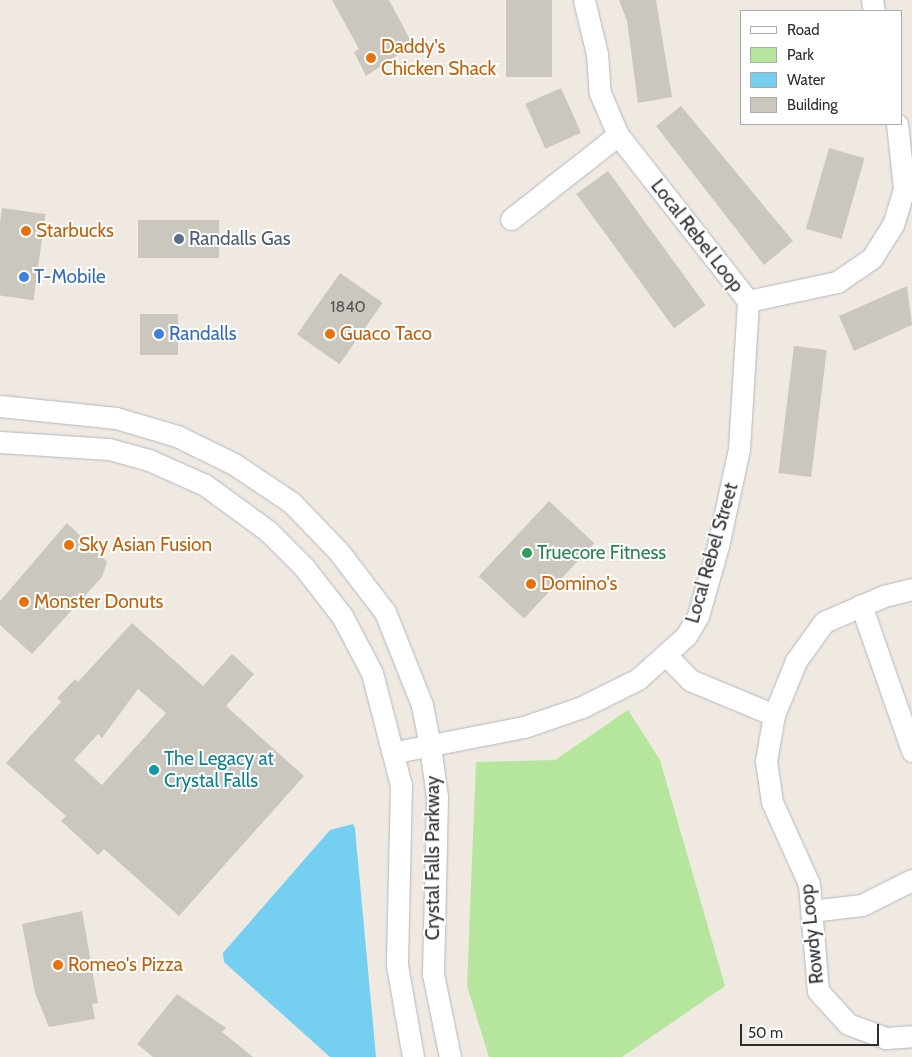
<!DOCTYPE html>
<html>
<head>
<meta charset="utf-8">
<style>
  body { margin:0 }
  #map { position:relative; width:912px; height:1057px; overflow:hidden; background:#efe9e1; font-family:Cabin,sans-serif }
  div>[style] { position:absolute }
  [style*='--x'] { left:calc(var(--x)*1px); top:calc(var(--y)*1px); width:calc(var(--w)*1px); rotate:calc(var(--a)*1deg) }
  .green>* { inset:0; background:#b6e59e }
  .water>* { inset:0; background:#75cff0 }
  .building>* { inset:0; background:#cbc7bf; transform-origin:0 0 }
  .roads { filter:drop-shadow(0 0 1px #b4b7c1) drop-shadow(0 0 1px #b4b7c1) }
  .minor>* { height:21px; margin:-10.5px; padding:0 10.5px; transform-origin:10.5px; border-radius:10.5px; background:#fff }
  .dots>* { width:14px; height:14px; translate:-50% -50%; box-sizing:border-box; border:2px solid #fff; border-radius:50% }
  span { translate:-50% -50%; white-space:nowrap; text-align:center; line-height:1.15; -webkit-text-stroke:4px #fff; paint-order:stroke }
  .number-label { font-size:16px; color:#555452 }
  .number-label span { -webkit-text-stroke-width:0 }
  .food-label { font-size:19px; color:#c56008 }
  .left { translate:0 -50%; text-align:left }
  .street-label { font-size:19px; color:#2e2e2e }
  .service-label { font-size:19px; color:#4e5e75 }
  .shop-label { font-size:19px; color:#366cbe }
  .leisure-label { font-size:19px; color:#27864d }
  .culture-label { font-size:19px; color:#0d838f }
  .legend { position:absolute; left:740px; top:10px; width:162px; height:115px; box-sizing:border-box; background:#fff; border:1px solid #ababab; margin:0; padding:6px 9px; list-style:none; font-size:15px; color:#2e2e2e }
  .legend li { display:flex; align-items:center; gap:10px; height:25px }
  .legend b { width:25px; border:1px solid #ababab }
  .scale { position:absolute; left:740px; top:1024px; width:139px; height:22px; box-sizing:border-box; border:2px solid #2e2e2e; border-top:0; padding-left:6px; font-size:15px; line-height:18px; white-space:nowrap; color:#2e2e2e; -webkit-text-stroke:4px #fff; paint-order:stroke }
</style>
</head>
<body>
<div id="map">
  <div class="green">
    <i style="clip-path:polygon(628px 710px,660px 760px,725px 986px,622px 1057px,489px 1057px,467px 986px,476px 762px,555px 760px)"></i>
  </div>
  <div class="water">
    <i style="clip-path:polygon(353px 824px,355px 829px,376px 1057px,330px 1057px,224px 962px,223px 953px,330px 830px)"></i>
  </div>
  <div class="building">
    <i style="clip-path:polygon(332px 0,389px 0,413px 45px,366px 76px,354px 52px,359px 49px)"></i>
    <i style="left:506px;top:0;width:46px;height:77px"></i>
    <i style="clip-path:polygon(619px 0,656px 0,672px 97px,638px 103px,627px 21px)"></i>
    <i style="left:561px;top:88px;width:49px;height:39px;rotate:66deg"></i>
    <i style="clip-path:polygon(681px 106px,793px 241px,764px 265px,656px 126px)"></i>
    <i style="left:829px;top:148px;width:37px;height:84px;rotate:16deg"></i>
    <i style="left:608px;top:171px;width:166px;height:39px;rotate:54deg"></i>
    <i style="left:2px;top:208px;width:44px;height:87px;rotate:8deg"></i>
    <i style="left:138px;top:220px;width:81px;height:38px"></i>
    <i style="left:340px;top:273px;width:52px;height:75px;rotate:35deg"></i>
    <i style="clip-path:polygon(907px 286px,912px 325px,854px 351px,839px 316px)"></i>
    <i style="left:140px;top:314px;width:38px;height:41px"></i>
    <i style="left:794px;top:346px;width:33px;height:128px;rotate:7deg"></i>
    <i style="left:549px;top:501px;width:62px;height:103px;rotate:43deg"></i>
    <i style="clip-path:polygon(67px 523px,107px 562px,102px 577px,32px 654px,0 625px,0 601px)"></i>
    <i style="clip-path:polygon(evenodd,132px 623px,203px 686px,232px 654px,254px 674px,226px 706px,304px 776px,179px 916px,104px 849px,98px 855px,61px 821px,66px 816px,6px 763px,61px 702px,57px 698px,75px 679px,78px 682px,132px 623px,138px 689px,166px 713px,102px 785px,74px 760px,98px 734px,102px 738px,138px 689px)"></i>
    <i style="clip-path:polygon(82px 911px,98px 1003px,92px 1004px,95px 1019px,49px 1027px,35px 993px,22px 924px)"></i>
    <i style="clip-path:polygon(177px 994px,226px 1028px,222px 1032px,253px 1057px,153px 1057px,137px 1044px)"></i>
  </div>
  <div class="roads">
    <div class="minor">
      <i style="--x:584;--y:0;--w:56;--a:76.5"></i>
      <i style="--x:597;--y:54;--w:39;--a:86"></i>
      <i style="--x:600;--y:93;--w:46;--a:66.8"></i>
      <i style="--x:618;--y:135;--w:211;--a:51.9"></i>
      <i style="--x:872;--y:0;--w:11;--a:80"></i>
      <i style="--x:511;--y:219;--w:136;--a:-38.1"></i>
      <i style="--x:748;--y:301;--w:91;--a:-12.1"></i>
      <i style="--x:837;--y:282;--w:42;--a:-34.4"></i>
      <i style="--x:872;--y:258;--w:39;--a:-58"></i>
      <i style="--x:893;--y:225;--w:39;--a:-73"></i>
      <i style="--x:904;--y:188;--w:64;--a:-96.2"></i>
      <i style="--x:0;--y:406;--w:117;--a:5.9"></i>
      <i style="--x:116;--y:418;--w:64;--a:16.4"></i>
      <i style="--x:177;--y:436;--w:64;--a:26.2"></i>
      <i style="--x:234;--y:464;--w:70;--a:33.9"></i>
      <i style="--x:292;--y:503;--w:68;--a:46.2"></i>
      <i style="--x:339;--y:552;--w:76;--a:52.5"></i>
      <i style="--x:385;--y:612;--w:100;--a:68.3"></i>
      <i style="--x:422;--y:705;--w:42;--a:79"></i>
      <i style="--x:430;--y:746;--w:51;--a:82.2"></i>
      <i style="--x:437;--y:797;--w:177;--a:91.3"></i>
      <i style="--x:433;--y:974;--w:85;--a:78.4"></i>
      <i style="--x:0;--y:442;--w:109;--a:3.7"></i>
      <i style="--x:109;--y:449;--w:41;--a:15.4"></i>
      <i style="--x:149;--y:460;--w:61;--a:24.1"></i>
      <i style="--x:205;--y:485;--w:78;--a:36.1"></i>
      <i style="--x:268;--y:531;--w:51;--a:45"></i>
      <i style="--x:304;--y:567;--w:62;--a:52.2"></i>
      <i style="--x:342;--y:616;--w:64;--a:62.2"></i>
      <i style="--x:372;--y:673;--w:116;--a:75.5"></i>
      <i style="--x:401;--y:785;--w:180;--a:91.3"></i>
      <i style="--x:397;--y:965;--w:93;--a:80.1"></i>
      <i style="--x:912;--y:589;--w:29;--a:166"></i>
      <i style="--x:884;--y:596;--w:65;--a:156.6"></i>
      <i style="--x:824;--y:622;--w:48;--a:125.7"></i>
      <i style="--x:796;--y:661;--w:58;--a:112.2"></i>
      <i style="--x:774;--y:715;--w:47;--a:99.9"></i>
      <i style="--x:766;--y:761;--w:41;--a:81.7"></i>
      <i style="--x:772;--y:802;--w:90;--a:65.7"></i>
      <i style="--x:809;--y:884;--w:107;--a:85.2"></i>
      <i style="--x:818;--y:991;--w:45;--a:47.7"></i>
      <i style="--x:848;--y:1024;--w:40;--a:20.2"></i>
      <i style="--x:886;--y:1038;--w:26;--a:-4"></i>
      <i style="--x:861;--y:605;--w:155;--a:70.7"></i>
      <i style="--x:667;--y:656;--w:33;--a:46"></i>
      <i style="--x:690;--y:680;--w:91;--a:22.6"></i>
      <i style="--x:396;--y:752;--w:130;--a:-11.1"></i>
      <i style="--x:524;--y:727;--w:61;--a:-19"></i>
      <i style="--x:582;--y:707;--w:63;--a:-26.6"></i>
      <i style="--x:638;--y:679;--w:64;--a:-41.9"></i>
      <i style="--x:686;--y:636;--w:23;--a:-59"></i>
      <i style="--x:698;--y:616;--w:73;--a:-74.1"></i>
      <i style="--x:718;--y:546;--w:99;--a:-77.8"></i>
      <i style="--x:739;--y:449;--w:148;--a:-86.5"></i>
      <i style="--x:811;--y:911;--w:51;--a:-6.7"></i>
      <i style="--x:862;--y:905;--w:56;--a:-26.6"></i>
    </div>
  </div>
  <div class="dots">
    <i style="left:371px;top:58px;background:#e8710a"></i>
    <i style="left:26px;top:231px;background:#e8710a"></i>
    <i style="left:179px;top:239px;background:#5c6f8a"></i>
    <i style="left:24px;top:277px;background:#3f7fe0"></i>
    <i style="left:159px;top:334px;background:#3f7fe0"></i>
    <i style="left:330px;top:334px;background:#e8710a"></i>
    <i style="left:69px;top:545px;background:#e8710a"></i>
    <i style="left:527px;top:553px;background:#2e9e5b"></i>
    <i style="left:531px;top:584px;background:#e8710a"></i>
    <i style="left:24px;top:602px;background:#e8710a"></i>
    <i style="left:154px;top:770px;background:#0f9aa8"></i>
    <i style="left:58px;top:965px;background:#e8710a"></i>
  </div>
  <div class="number-label">
    <span style="left:348px;top:307px">1840</span>
  </div>
  <div class="food-label">
    <span class="left" style="left:381px;top:58px">Daddy's<br>Chicken Shack</span>
    <span class="left" style="left:36px;top:231px">Starbucks</span>
    <span class="left" style="left:340px;top:334px">Guaco Taco</span>
    <span class="left" style="left:79px;top:545px">Sky Asian Fusion</span>
    <span class="left" style="left:541px;top:584px">Domino's</span>
    <span class="left" style="left:34px;top:602px">Monster Donuts</span>
    <span class="left" style="left:68px;top:965px">Romeo's Pizza</span>
  </div>
  <div class="street-label">
    <span style="left:697px;top:236px;rotate:52deg">Local Rebel Loop</span>
    <span style="left:712px;top:553px;rotate:-74deg">Local Rebel Street</span>
    <span style="left:433px;top:858px;rotate:-90deg">Crystal Falls Parkway</span>
    <span style="left:812px;top:934px;rotate:-96deg">Rowdy Loop</span>
  </div>
  <div class="service-label">
    <span class="left" style="left:189px;top:239px">Randalls Gas</span>
  </div>
  <div class="shop-label">
    <span class="left" style="left:34px;top:277px">T-Mobile</span>
    <span class="left" style="left:169px;top:334px">Randalls</span>
  </div>
  <div class="leisure-label">
    <span class="left" style="left:537px;top:553px">Truecore Fitness</span>
  </div>
  <div class="culture-label">
    <span class="left" style="left:164px;top:770px">The Legacy at<br>Crystal Falls</span>
  </div>
  <ul class="legend">
  <li><b style="height:6px;background:#fff"></b>Road</li>
  <li><b style="height:14px;background:#b6e59e"></b>Park</li>
  <li><b style="height:14px;background:#75cff0"></b>Water</li>
  <li><b style="height:14px;background:#cbc7bf"></b>Building</li>
  </ul>
  <div class="scale">50 m</div>
</div>
</body>
</html>
